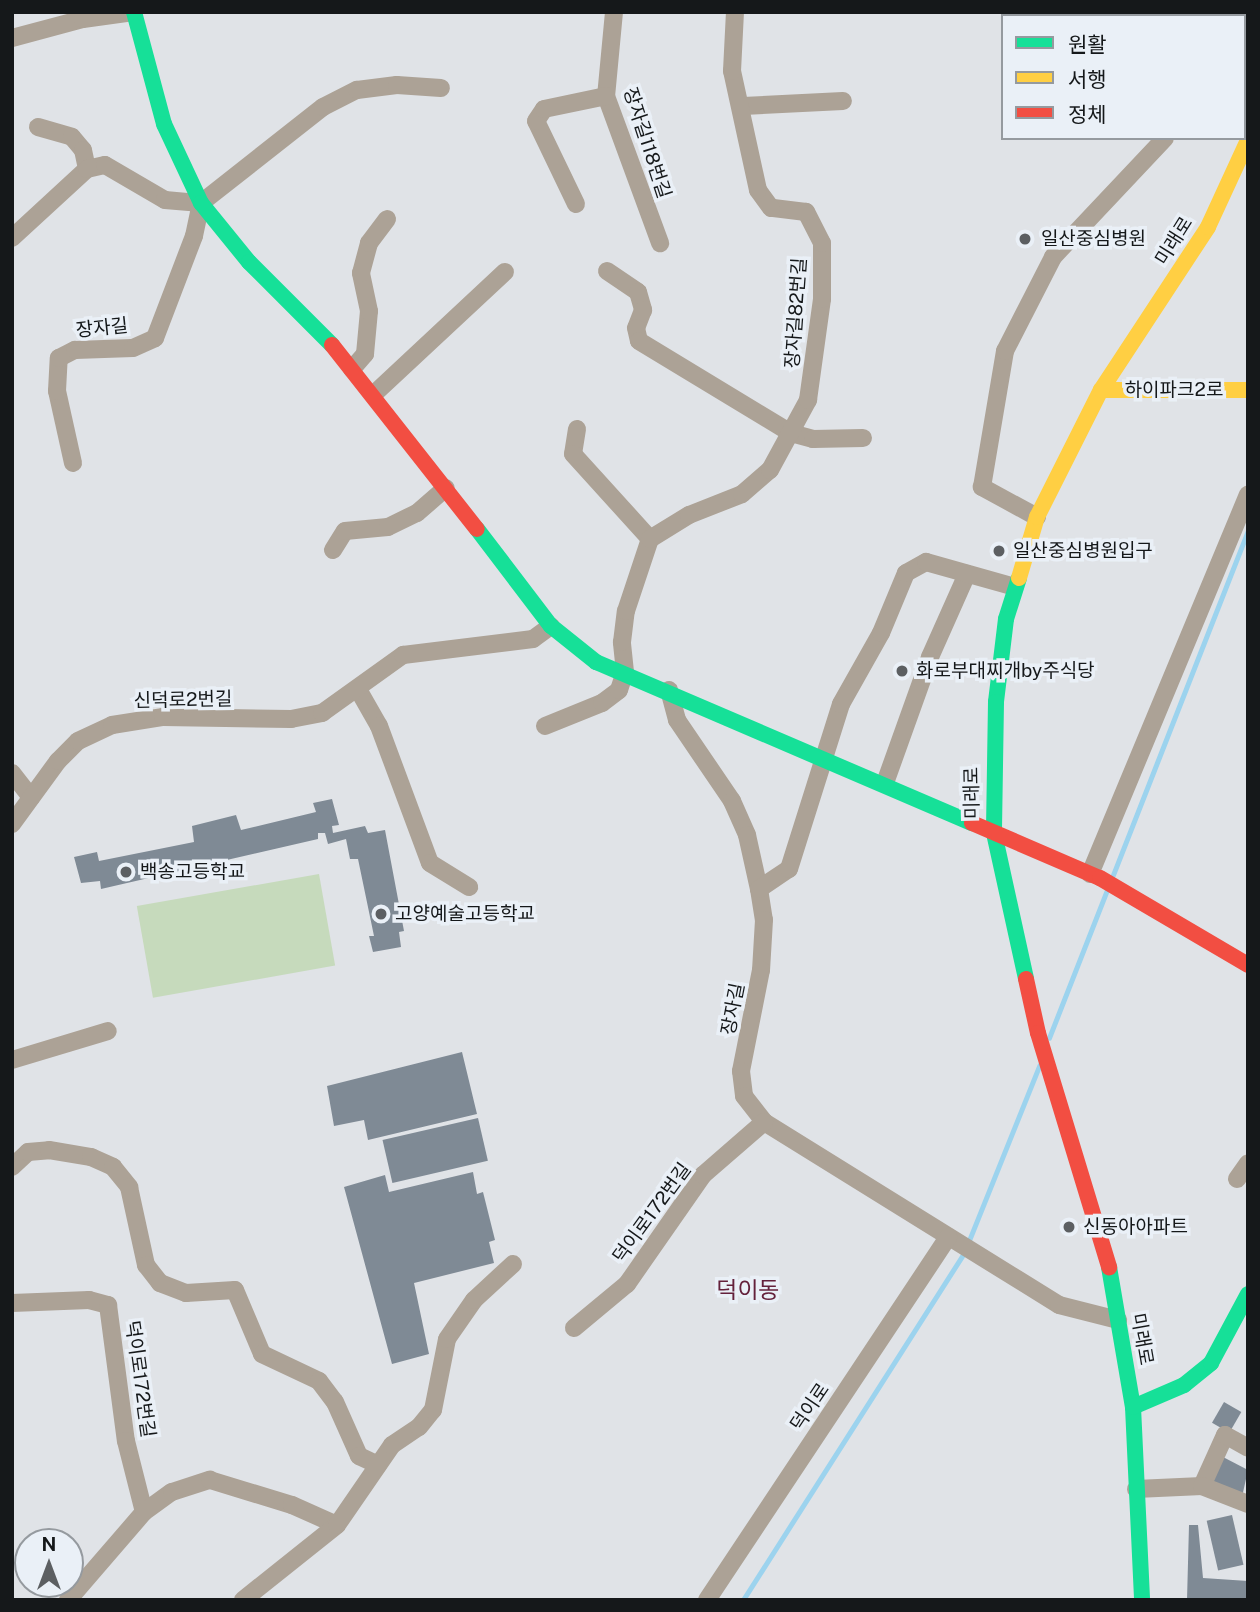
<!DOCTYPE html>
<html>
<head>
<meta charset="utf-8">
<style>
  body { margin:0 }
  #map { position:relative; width:1260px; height:1612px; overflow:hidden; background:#e0e3e7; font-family:"Public Sans","Noto Sans KR",sans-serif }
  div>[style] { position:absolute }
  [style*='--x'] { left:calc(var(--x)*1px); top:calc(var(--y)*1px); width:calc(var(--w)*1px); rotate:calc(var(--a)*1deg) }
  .green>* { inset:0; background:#c6dabc; transform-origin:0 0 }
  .stream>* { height:4.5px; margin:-2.25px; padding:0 2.25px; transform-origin:2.25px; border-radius:2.25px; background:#9cd3ee }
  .building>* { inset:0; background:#7f8a95; transform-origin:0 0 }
  .street>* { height:18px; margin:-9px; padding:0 9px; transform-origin:9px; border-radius:9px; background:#aca296 }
  .fast>* { height:16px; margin:-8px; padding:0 8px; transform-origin:8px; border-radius:8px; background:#16e098 }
  .slow>* { height:16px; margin:-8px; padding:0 8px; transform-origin:8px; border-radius:8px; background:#ffcf43 }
  .jam>* { height:16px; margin:-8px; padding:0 8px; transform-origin:8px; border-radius:8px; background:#f24e42 }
  .dots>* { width:19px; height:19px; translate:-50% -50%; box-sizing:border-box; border:4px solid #eaf0f7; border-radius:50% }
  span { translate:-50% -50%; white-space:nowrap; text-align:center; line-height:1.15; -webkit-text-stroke:7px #eaf0f7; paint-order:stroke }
  .street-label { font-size:19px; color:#15181a }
  .poi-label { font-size:19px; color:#15181a }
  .left { translate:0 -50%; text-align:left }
  .quarter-label { font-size:23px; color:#64213b }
  .frame { position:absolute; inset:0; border:14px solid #15181a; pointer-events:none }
  .legend { position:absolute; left:1001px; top:14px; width:245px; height:126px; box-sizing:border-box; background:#eaf0f7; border:2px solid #959a9f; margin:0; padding:9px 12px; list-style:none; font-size:21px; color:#15181a }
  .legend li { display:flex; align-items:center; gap:14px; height:35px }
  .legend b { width:35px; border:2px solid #959a9f }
  .north { position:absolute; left:14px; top:1528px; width:70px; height:70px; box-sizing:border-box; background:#eaf0f7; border:2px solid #959a9f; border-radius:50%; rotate:0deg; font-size:19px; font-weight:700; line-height:28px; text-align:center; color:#15181a }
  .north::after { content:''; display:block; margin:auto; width:24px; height:32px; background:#5c5f62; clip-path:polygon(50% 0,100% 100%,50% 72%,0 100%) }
</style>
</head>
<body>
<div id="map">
  <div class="green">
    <i style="left:319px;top:874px;width:93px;height:185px;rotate:80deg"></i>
  </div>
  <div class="stream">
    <i style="--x:1113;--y:875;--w:370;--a:-68.6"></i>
    <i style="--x:1049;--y:1038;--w:159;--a:-68.6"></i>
    <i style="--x:968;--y:1243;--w:191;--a:-68.1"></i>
    <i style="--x:743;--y:1600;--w:414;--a:-57.5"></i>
  </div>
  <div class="building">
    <i style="clip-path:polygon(332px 799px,339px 825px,332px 826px,333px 833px,365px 826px,368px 833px,385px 830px,404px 931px,399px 932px,401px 947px,373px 952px,369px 936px,374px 936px,358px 859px,350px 859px,346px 839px,328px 844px,325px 833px,318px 833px,318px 839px,101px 889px,100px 881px,81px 883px,74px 857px,97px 852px,99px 861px,194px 842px,192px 826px,236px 815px,241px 830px,316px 812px,313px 803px)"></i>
    <i style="clip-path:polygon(462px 1052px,477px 1114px,368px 1140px,364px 1120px,334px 1126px,327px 1086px)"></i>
    <i style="left:478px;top:1118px;width:44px;height:98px;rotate:77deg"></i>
    <i style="clip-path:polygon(473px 1172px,477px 1194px,483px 1192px,495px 1240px,489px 1242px,494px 1263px,414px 1283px,429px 1354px,392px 1364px,344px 1187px,385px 1175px,389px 1192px)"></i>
    <i style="left:1224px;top:1402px;width:20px;height:24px;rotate:30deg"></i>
    <i style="clip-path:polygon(1223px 1457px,1248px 1470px,1242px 1497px,1211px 1482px)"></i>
    <i style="left:1232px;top:1515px;width:51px;height:26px;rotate:77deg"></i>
    <i style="clip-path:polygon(1189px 1525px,1198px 1525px,1203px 1578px,1248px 1581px,1248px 1600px,1187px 1600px)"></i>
  </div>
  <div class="street">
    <i style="--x:614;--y:12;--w:84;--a:95.4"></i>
    <i style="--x:606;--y:96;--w:157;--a:69.8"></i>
    <i style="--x:1121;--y:12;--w:6;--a:39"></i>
    <i style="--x:12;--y:38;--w:73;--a:-15"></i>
    <i style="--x:83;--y:19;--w:51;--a:-7.8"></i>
    <i style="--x:1244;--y:92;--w:4;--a:27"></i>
    <i style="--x:743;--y:106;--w:100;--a:-2.9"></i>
    <i style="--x:38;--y:127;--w:35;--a:16"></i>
    <i style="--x:72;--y:137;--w:17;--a:50"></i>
    <i style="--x:83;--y:150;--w:19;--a:78"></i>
    <i style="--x:576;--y:204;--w:92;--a:-115.7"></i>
    <i style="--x:536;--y:121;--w:14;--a:-56"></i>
    <i style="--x:544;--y:109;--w:63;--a:-11.8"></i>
    <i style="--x:12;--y:238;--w:102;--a:-42.6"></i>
    <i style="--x:87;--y:169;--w:18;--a:-13"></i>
    <i style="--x:105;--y:165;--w:69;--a:30.3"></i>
    <i style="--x:165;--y:200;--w:36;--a:5"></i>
    <i style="--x:607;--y:271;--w:37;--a:34"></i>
    <i style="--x:638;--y:292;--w:19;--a:74"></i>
    <i style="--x:643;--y:310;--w:19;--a:111"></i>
    <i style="--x:636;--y:328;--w:13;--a:77"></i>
    <i style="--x:639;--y:341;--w:178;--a:31.2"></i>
    <i style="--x:791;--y:433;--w:23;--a:15"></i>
    <i style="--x:813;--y:439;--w:50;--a:-1.1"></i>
    <i style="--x:352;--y:369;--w:20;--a:-49"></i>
    <i style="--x:365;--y:354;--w:43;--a:-84.7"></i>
    <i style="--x:369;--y:311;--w:39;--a:-102"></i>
    <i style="--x:361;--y:273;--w:31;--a:-75"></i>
    <i style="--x:369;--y:243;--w:30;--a:-53"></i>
    <i style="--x:374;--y:394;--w:179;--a:-43"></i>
    <i style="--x:577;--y:429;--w:25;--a:99"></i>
    <i style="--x:573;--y:454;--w:115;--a:47.8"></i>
    <i style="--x:73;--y:463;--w:74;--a:-102.5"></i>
    <i style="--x:57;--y:391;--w:33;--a:-87"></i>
    <i style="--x:59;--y:358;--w:18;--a:-27"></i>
    <i style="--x:75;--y:350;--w:58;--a:-2"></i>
    <i style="--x:133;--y:348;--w:24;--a:-24"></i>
    <i style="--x:155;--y:338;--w:109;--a:-69.1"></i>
    <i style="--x:194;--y:236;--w:34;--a:-78"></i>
    <i style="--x:201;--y:203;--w:155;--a:-38.2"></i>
    <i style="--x:323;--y:107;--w:38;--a:-27"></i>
    <i style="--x:357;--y:90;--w:40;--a:-7.1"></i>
    <i style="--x:397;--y:85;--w:44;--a:3.9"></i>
    <i style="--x:1037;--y:517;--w:63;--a:-151.4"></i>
    <i style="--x:982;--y:487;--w:138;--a:-80.4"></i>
    <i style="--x:1005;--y:351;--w:106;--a:-62.9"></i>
    <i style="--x:1053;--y:257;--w:163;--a:-46.7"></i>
    <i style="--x:333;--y:550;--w:22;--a:-58"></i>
    <i style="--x:345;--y:531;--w:43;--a:-5.3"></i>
    <i style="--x:388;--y:527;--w:32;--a:-26"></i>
    <i style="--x:417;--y:513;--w:38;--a:-41"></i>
    <i style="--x:669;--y:690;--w:31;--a:75"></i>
    <i style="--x:677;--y:720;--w:98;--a:55.8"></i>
    <i style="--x:732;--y:801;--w:37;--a:66"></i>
    <i style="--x:747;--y:835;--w:55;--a:77.5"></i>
    <i style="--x:759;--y:889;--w:31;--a:81"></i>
    <i style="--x:764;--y:920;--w:50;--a:93.4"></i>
    <i style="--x:761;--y:970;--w:103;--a:101.2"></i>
    <i style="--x:741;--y:1071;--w:25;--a:83"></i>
    <i style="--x:744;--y:1096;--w:33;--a:52"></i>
    <i style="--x:764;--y:1122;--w:347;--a:31.8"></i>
    <i style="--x:1059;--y:1305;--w:61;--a:14.3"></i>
    <i style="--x:359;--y:691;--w:40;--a:60.3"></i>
    <i style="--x:379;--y:726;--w:146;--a:69.6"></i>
    <i style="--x:430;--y:863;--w:46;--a:31.6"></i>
    <i style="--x:545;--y:726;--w:61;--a:-22"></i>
    <i style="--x:602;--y:703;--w:21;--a:-37"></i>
    <i style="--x:619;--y:690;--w:19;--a:-72"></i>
    <i style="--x:625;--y:672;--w:30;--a:-96"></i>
    <i style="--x:622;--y:642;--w:31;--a:-83"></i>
    <i style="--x:626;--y:611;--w:76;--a:-71.6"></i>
    <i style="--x:650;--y:539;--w:46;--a:-31.6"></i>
    <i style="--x:689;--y:515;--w:57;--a:-21.6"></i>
    <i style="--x:742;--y:494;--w:37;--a:-41"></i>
    <i style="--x:770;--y:470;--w:80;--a:-61.5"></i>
    <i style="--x:808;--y:400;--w:102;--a:-82.1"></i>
    <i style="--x:822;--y:299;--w:56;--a:-90"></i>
    <i style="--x:822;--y:243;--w:35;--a:-117"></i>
    <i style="--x:806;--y:212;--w:35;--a:-173"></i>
    <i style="--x:771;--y:208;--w:22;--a:-126"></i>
    <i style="--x:758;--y:190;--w:122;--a:-102.3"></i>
    <i style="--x:732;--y:71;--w:59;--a:-87.1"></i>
    <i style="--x:12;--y:773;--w:31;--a:52"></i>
    <i style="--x:885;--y:783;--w:134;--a:-70.3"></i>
    <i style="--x:930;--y:657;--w:91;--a:-66"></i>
    <i style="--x:12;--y:824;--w:78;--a:-53.9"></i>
    <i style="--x:58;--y:761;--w:28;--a:-45"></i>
    <i style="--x:78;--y:741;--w:38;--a:-25"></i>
    <i style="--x:112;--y:725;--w:52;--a:-8.9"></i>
    <i style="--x:163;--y:717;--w:128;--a:0.9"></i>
    <i style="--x:291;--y:719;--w:32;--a:-11"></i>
    <i style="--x:322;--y:713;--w:100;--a:-35.6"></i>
    <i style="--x:403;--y:655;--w:131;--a:-7"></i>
    <i style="--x:533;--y:639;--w:22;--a:-36"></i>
    <i style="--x:1090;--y:874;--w:411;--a:-67.4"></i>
    <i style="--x:759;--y:889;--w:36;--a:-34"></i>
    <i style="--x:789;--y:869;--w:173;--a:-72.5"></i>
    <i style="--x:841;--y:704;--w:81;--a:-60.6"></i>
    <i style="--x:881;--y:633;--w:65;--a:-67.4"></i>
    <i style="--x:906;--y:573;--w:23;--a:-29"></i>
    <i style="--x:926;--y:562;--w:92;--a:15.7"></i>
    <i style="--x:12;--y:1060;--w:100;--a:-16.8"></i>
    <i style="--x:12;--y:1167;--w:22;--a:-43"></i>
    <i style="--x:28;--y:1152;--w:21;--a:-5"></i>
    <i style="--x:49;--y:1150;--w:43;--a:9.5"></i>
    <i style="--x:91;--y:1157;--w:24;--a:24"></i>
    <i style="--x:113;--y:1167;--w:26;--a:51"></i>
    <i style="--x:129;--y:1187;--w:80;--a:77.7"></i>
    <i style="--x:146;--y:1265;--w:23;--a:52"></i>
    <i style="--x:160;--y:1283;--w:28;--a:21"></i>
    <i style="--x:186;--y:1293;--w:49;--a:-3.5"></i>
    <i style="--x:235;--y:1290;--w:69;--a:67.1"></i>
    <i style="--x:262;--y:1354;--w:63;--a:25.3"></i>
    <i style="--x:319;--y:1381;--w:26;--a:53"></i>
    <i style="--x:335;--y:1402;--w:59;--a:66"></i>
    <i style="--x:359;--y:1456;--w:21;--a:25"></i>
    <i style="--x:1237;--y:1179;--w:19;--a:-55"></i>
    <i style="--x:12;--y:1303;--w:77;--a:-2.2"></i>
    <i style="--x:89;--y:1300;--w:20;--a:15"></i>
    <i style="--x:108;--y:1305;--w:137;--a:82.5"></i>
    <i style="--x:126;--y:1441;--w:73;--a:75.8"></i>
    <i style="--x:574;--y:1328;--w:69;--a:-39.7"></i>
    <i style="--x:627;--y:1284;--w:133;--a:-55.1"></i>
    <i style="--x:703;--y:1175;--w:81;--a:-41"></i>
    <i style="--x:1202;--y:1486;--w:56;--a:-65.7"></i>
    <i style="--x:1225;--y:1435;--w:26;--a:29"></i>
    <i style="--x:1136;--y:1489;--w:66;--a:-2.6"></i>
    <i style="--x:1202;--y:1486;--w:49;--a:21.4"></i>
    <i style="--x:68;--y:1600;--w:116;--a:-49.2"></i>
    <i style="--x:144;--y:1512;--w:34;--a:-36"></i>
    <i style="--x:172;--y:1492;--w:40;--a:-18"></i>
    <i style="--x:210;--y:1480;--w:86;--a:17"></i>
    <i style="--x:292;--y:1505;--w:49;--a:24"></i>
    <i style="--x:243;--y:1600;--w:120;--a:-38.6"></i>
    <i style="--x:337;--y:1525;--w:97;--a:-55.5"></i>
    <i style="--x:392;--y:1445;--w:32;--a:-34"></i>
    <i style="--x:419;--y:1427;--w:22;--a:-51"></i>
    <i style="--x:433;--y:1410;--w:72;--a:-78.8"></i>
    <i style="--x:447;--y:1339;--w:47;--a:-55.3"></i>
    <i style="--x:474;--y:1300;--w:53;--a:-42.7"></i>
    <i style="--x:707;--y:1600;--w:436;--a:-56.4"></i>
  </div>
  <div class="fast">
    <i style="--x:134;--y:12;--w:116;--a:75"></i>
    <i style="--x:164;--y:124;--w:87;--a:64.9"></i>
    <i style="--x:201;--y:203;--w:76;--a:50.9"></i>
    <i style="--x:249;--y:262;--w:117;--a:45"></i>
    <i style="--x:477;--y:529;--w:122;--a:52.7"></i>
    <i style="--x:551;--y:626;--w:58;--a:38.7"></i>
    <i style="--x:596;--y:662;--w:409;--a:23.2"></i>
    <i style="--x:1019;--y:578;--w:43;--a:107.6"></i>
    <i style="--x:1006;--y:619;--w:84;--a:96.9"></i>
    <i style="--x:996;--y:702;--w:131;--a:90.9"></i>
    <i style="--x:994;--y:833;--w:149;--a:77.6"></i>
    <i style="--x:1109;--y:1267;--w:142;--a:80.3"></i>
    <i style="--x:1133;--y:1407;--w:193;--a:87.3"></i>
    <i style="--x:1133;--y:1407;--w:56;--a:-23.3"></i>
    <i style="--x:1184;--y:1385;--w:35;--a:-39"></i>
    <i style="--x:1211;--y:1363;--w:78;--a:-61.8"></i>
  </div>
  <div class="slow">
    <i style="--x:1101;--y:390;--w:147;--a:0"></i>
    <i style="--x:1019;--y:578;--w:64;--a:-73.6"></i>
    <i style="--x:1037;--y:517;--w:142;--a:-63.3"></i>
    <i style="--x:1101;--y:390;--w:195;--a:-56.7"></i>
    <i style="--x:1208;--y:227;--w:96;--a:-65.3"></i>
  </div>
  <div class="jam">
    <i style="--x:332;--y:345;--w:234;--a:51.8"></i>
    <i style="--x:972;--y:823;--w:139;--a:23.3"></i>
    <i style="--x:1100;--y:878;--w:172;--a:30.4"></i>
    <i style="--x:1026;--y:979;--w:55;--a:77.5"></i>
    <i style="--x:1038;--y:1033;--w:245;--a:73.1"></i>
  </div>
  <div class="dots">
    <i style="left:1025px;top:239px;background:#5c5f62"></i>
    <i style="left:999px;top:551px;background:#5c5f62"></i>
    <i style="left:902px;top:671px;background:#5c5f62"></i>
    <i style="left:126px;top:872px;background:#5c5f62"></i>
    <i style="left:381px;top:914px;background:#5c5f62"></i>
    <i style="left:1069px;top:1227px;background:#5c5f62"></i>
  </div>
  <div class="street-label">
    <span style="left:647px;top:143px;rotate:72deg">장자길118번길</span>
    <span style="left:1174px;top:241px;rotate:-58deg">미래로</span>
    <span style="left:796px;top:313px;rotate:-86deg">장자길82번길</span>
    <span style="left:102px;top:328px;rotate:-6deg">장자길</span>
    <span style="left:1174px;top:390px">하이파크2로</span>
    <span style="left:183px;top:700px;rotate:-1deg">신덕로2번길</span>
    <span style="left:972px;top:793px;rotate:-91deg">미래로</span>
    <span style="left:733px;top:1009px;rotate:-79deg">장자길</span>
    <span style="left:652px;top:1213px;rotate:-54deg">덕이로172번길</span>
    <span style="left:1142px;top:1339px;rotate:80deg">미래로</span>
    <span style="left:140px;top:1379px;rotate:82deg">덕이로172번길</span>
    <span style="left:810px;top:1407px;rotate:-56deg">덕이로</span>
  </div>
  <div class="poi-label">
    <span class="left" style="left:1041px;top:239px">일산중심병원</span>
    <span class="left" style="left:1013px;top:551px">일산중심병원입구</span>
    <span class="left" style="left:916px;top:671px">화로부대찌개by주식당</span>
    <span class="left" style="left:140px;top:872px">백송고등학교</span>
    <span class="left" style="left:395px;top:914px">고양예술고등학교</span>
    <span class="left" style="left:1083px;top:1227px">신동아아파트</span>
  </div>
  <div class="quarter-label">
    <span style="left:748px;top:1290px">덕이동</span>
  </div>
  <div class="frame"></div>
  <ul class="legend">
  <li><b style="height:9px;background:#16e098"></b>원활</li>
  <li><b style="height:9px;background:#ffcf43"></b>서행</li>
  <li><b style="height:9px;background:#f24e42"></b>정체</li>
  </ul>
  <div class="north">N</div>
</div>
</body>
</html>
